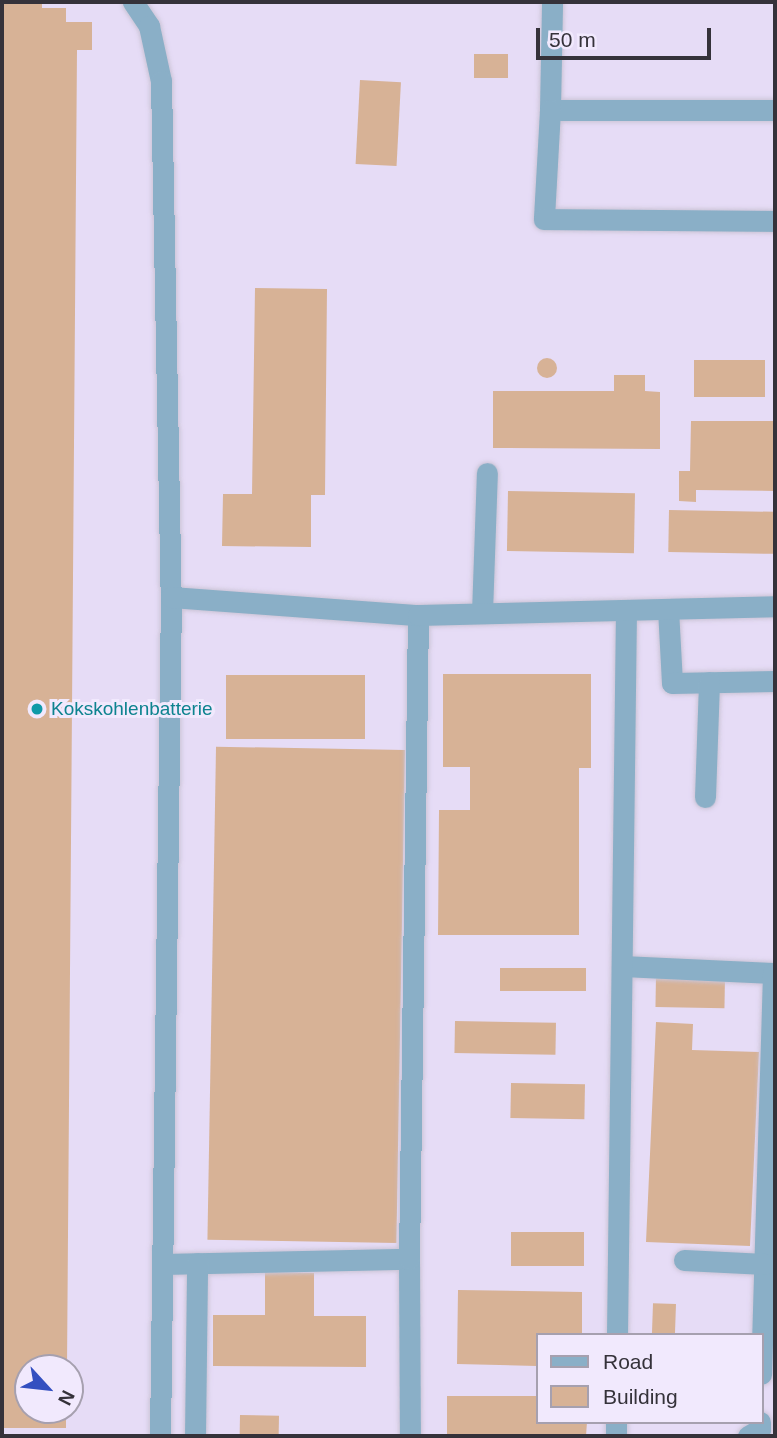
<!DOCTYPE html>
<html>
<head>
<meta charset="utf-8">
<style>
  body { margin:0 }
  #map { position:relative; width:777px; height:1438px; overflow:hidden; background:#f1e9fd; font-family:Arial,sans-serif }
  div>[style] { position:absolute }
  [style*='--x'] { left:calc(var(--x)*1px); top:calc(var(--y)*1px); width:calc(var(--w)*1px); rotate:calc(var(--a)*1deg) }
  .built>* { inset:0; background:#e6dcf6 }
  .building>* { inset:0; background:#d7b296; transform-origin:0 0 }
  .round { border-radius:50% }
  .roads { filter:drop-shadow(0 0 2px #cbc4d6) drop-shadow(0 0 2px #cbc4d6) }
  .minor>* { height:21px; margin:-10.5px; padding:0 10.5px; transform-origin:10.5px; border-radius:10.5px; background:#8aafc7 }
  .dots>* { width:19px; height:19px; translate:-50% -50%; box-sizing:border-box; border:4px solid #f1e9fd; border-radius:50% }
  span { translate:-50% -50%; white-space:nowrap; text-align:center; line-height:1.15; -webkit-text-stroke:6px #f1e9fd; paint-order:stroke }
  .culture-label { font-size:19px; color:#0d838f }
  .left { translate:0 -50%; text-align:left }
  .frame { position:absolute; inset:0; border:4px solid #35323a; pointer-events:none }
  .legend { position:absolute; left:536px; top:1333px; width:228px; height:91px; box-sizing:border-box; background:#f1e9fd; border:2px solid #a6a0af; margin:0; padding:9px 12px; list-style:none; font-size:21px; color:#35323a }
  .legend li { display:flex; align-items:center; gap:14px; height:35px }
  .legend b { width:35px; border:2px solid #a6a0af }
  .north { position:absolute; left:14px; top:1354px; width:70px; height:70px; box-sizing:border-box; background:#f1e9fd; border:2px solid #a6a0af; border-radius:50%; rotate:117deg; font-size:19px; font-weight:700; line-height:28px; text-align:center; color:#35323a }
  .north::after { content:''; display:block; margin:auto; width:24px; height:32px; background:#334fc0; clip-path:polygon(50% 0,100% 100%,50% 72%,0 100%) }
  .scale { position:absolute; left:536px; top:28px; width:175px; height:32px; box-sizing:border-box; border:4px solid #35323a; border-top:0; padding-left:9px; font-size:21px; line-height:24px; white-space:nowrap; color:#35323a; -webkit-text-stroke:5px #f1e9fd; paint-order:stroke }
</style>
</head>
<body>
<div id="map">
  <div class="built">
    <i style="clip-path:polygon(evenodd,2px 2px,775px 2px,775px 1436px,2px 1436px,2px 2px,537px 1335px,761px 1335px,761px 1422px,537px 1422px,537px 1335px,2px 2px,28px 1368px,70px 1368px,70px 1410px,28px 1410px,28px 1368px)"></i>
  </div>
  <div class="building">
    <i style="clip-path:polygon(2px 2px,42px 2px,42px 8px,66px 8px,66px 22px,92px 22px,92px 50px,77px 50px,67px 1368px,28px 1368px,28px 1410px,66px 1410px,66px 1428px,2px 1428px)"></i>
    <i style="left:474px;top:54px;width:34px;height:24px"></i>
    <i style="left:360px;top:80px;width:41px;height:84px;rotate:3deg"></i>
    <i style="clip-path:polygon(255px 288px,327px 289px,325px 495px,311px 495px,311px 547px,222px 546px,223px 494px,252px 494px)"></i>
    <i class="round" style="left:537px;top:358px;width:20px;height:20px"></i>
    <i style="left:765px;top:360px;width:37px;height:71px;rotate:90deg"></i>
    <i style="clip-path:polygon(614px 375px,645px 375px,645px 391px,660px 392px,660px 449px,493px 448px,493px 391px,614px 391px)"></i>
    <i style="clip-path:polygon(691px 421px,775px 421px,775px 491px,696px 490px,696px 502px,679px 501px,679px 471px,690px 471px)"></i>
    <i style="left:508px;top:491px;width:127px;height:60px;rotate:1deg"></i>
    <i style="left:669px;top:510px;width:106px;height:42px;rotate:1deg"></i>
    <i style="clip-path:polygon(443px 674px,591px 674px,591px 768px,579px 768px,579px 935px,438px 935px,439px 810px,470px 810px,470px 767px,443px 767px)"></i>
    <i style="left:226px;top:675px;width:139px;height:64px"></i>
    <i style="left:405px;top:750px;width:493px;height:189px;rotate:91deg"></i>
    <i style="left:500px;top:968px;width:86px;height:23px"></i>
    <i style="left:656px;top:976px;width:69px;height:31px;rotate:1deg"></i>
    <i style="left:455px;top:1021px;width:101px;height:32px;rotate:1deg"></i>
    <i style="clip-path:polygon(656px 1022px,693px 1024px,692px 1050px,759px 1052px,750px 1246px,646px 1242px)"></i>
    <i style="left:511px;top:1083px;width:74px;height:35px;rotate:1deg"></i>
    <i style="left:511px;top:1232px;width:73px;height:34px"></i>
    <i style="clip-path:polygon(265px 1272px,314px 1273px,314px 1316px,366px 1316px,366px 1367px,213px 1366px,213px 1315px,265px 1315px)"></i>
    <i style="clip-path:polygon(458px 1290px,582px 1292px,582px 1335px,537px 1335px,537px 1366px,457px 1364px)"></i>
    <i style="left:676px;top:1304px;width:31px;height:23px;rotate:92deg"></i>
    <i style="clip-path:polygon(447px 1396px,537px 1396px,537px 1422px,587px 1422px,586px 1436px,447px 1436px)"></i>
    <i style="left:240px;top:1415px;width:39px;height:21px;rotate:1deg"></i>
  </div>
  <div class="roads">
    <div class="minor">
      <i style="--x:133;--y:2;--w:29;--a:56"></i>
      <i style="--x:149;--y:26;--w:56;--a:77.7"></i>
      <i style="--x:161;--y:81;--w:529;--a:88.92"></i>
      <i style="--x:550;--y:110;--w:108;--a:-88.9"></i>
      <i style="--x:775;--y:110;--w:225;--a:180"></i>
      <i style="--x:550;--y:110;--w:109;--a:93.2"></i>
      <i style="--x:544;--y:219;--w:231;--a:0.5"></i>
      <i style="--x:668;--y:609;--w:74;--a:86.9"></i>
      <i style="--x:672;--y:683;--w:103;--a:-1.1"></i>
      <i style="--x:482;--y:613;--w:140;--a:-88"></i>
      <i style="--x:705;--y:797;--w:115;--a:-88"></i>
      <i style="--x:622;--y:966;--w:151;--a:2.7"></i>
      <i style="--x:773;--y:973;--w:401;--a:91.7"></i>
      <i style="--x:409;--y:1259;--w:177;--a:89.7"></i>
      <i style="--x:684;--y:1260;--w:81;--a:2.8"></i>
      <i style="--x:162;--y:1264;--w:247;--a:-1.2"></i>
      <i style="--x:409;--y:1259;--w:644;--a:-89.2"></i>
      <i style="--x:617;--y:1335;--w:725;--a:-89.29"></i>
      <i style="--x:160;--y:1436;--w:839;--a:-89.25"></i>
      <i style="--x:171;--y:597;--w:248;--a:4.2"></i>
      <i style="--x:418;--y:615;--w:357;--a:-1.4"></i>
      <i style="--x:195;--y:1436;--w:173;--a:-89.3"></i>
      <i style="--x:616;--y:1436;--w:14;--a:-90"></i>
      <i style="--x:748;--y:1436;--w:14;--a:-30"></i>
      <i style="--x:760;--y:1429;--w:7;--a:-90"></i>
    </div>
  </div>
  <div class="dots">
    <i style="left:37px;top:709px;background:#0f9aa8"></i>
  </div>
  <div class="culture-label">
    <span class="left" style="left:51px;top:709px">Kokskohlenbatterie</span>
  </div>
  <div class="frame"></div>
  <ul class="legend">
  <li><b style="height:9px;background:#8aafc7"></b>Road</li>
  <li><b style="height:19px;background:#d7b296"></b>Building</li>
  </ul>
  <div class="north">N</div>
  <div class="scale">50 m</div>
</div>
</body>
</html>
